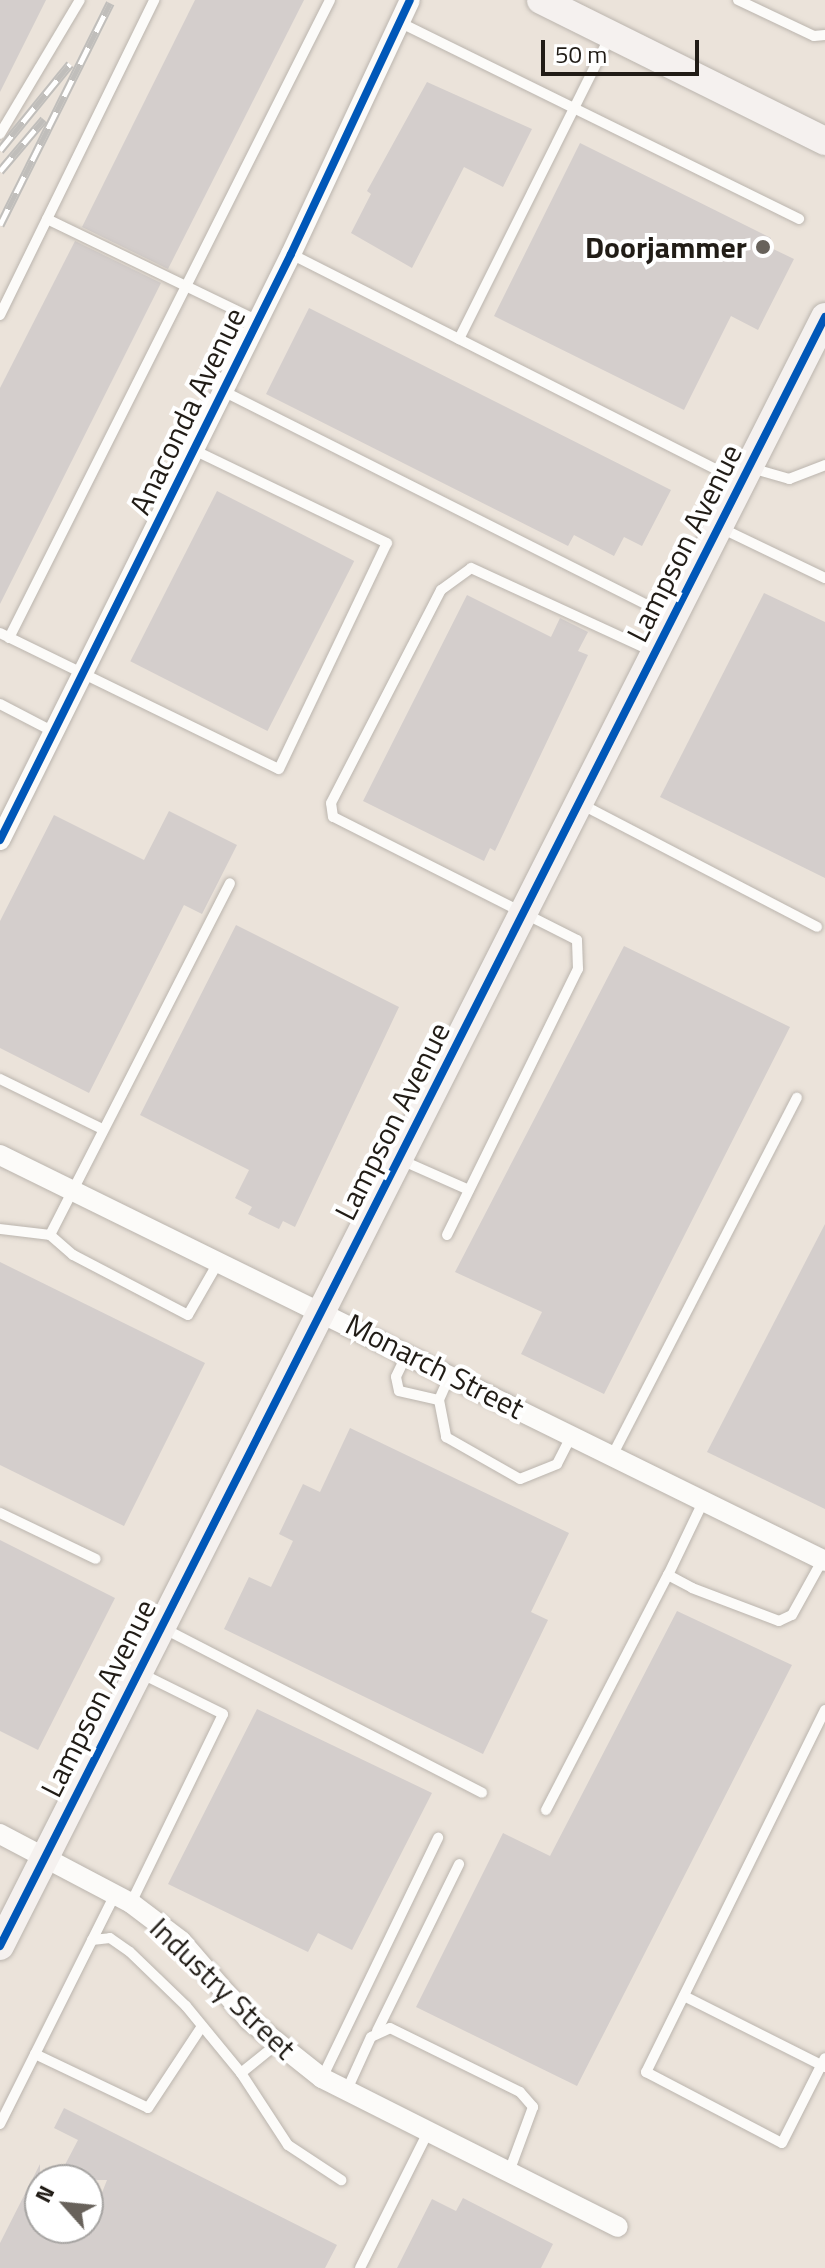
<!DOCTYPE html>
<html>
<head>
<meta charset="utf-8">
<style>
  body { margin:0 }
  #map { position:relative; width:825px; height:2268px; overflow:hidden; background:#ebe3da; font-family:"Titillium Web",sans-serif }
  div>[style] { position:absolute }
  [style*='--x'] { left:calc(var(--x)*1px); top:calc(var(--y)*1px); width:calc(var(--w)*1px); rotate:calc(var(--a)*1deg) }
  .building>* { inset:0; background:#d4cecc; transform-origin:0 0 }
  .roads { filter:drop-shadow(0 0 2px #bbb5ae) drop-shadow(0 0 2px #bbb5ae) }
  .lane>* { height:10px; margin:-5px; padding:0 5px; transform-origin:5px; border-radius:5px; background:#fcfbf9 }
  .street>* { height:20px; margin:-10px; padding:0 10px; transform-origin:10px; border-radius:10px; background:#fcfbf9 }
  .secondary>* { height:28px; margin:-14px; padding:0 14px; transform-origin:14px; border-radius:14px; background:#f5f1ef }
  .rail>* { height:9px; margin-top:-4.5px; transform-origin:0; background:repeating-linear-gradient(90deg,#fff 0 18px,#c0bebb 0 36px); box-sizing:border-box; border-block:2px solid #c0bebb }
  .cycleway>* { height:8px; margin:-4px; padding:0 4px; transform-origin:4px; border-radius:4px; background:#0057b8 }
  .dots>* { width:22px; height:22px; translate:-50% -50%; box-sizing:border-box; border:4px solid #fff; border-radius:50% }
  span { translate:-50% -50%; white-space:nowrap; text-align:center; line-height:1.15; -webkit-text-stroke:8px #fff; paint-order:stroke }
  .poi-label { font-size:30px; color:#211c16; font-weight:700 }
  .right { translate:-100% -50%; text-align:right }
  .street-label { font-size:30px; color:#211c16 }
  .north { position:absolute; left:24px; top:2164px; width:80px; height:80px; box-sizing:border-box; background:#fff; border:2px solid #a6a4a2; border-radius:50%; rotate:297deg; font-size:22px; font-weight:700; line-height:32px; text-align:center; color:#211c16 }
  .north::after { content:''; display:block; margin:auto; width:28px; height:36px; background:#68625b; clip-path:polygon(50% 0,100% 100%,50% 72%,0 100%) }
  .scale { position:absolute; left:541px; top:40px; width:158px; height:36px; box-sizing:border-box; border:4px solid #211c16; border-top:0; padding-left:10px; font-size:24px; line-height:28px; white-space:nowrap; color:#211c16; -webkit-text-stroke:6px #fff; paint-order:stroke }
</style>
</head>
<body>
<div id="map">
  <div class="building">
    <i style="clip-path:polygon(0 0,46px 0,0 92px)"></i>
    <i style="clip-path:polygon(195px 0,304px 0,168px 269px,82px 227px)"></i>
    <i style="clip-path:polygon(427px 82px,532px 129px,503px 187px,464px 167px,412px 268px,351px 233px,371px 194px,367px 191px)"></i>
    <i style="clip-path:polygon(580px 143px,771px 238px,767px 246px,794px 259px,758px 330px,731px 316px,684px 410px,494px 316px)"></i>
    <i style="clip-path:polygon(75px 241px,161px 283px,0 604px,0 388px)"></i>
    <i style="clip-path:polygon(309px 308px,671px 490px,642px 546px,624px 537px,614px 556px,574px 535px,568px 546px,266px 394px)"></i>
    <i style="left:217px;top:491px;width:154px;height:191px;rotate:27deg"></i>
    <i style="clip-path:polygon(764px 593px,825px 622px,825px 878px,660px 797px)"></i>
    <i style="clip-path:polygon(467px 595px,551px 637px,560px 618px,588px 632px,578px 651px,588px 655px,495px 851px,490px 848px,484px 861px,363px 801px)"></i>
    <i style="clip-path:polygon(169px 811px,237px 845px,202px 914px,184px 905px,89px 1093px,0 1048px,0 921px,54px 815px,144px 860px)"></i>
    <i style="clip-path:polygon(236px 925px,399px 1007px,295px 1227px,283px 1221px,279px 1229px,248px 1214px,252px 1207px,235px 1198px,249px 1170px,140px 1115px)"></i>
    <i style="clip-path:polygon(624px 946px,790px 1027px,604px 1394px,521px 1354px,542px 1312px,455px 1272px)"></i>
    <i style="clip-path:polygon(825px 1224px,825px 1509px,707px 1452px)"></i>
    <i style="clip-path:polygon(0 1262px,205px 1363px,124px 1526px,0 1465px)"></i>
    <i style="clip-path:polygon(350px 1428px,569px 1533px,531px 1612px,548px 1620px,483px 1754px,224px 1629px,249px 1577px,271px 1587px,293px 1541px,279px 1534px,303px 1484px,320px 1492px)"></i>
    <i style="clip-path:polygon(0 1540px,115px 1598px,38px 1750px,0 1731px)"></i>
    <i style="clip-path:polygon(677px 1611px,792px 1665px,577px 2086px,416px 2007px,503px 1833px,550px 1856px)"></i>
    <i style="clip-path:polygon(257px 1709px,432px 1793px,352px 1950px,318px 1933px,308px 1952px,168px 1884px)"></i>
    <i style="clip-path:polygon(64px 2108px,337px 2245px,325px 2268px,0 2268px,0 2243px,40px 2164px,40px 2228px,88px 2228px,107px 2180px,57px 2180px,78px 2140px,54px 2128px)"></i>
    <i style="clip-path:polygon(463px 2198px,553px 2244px,541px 2268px,397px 2268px,432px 2199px,456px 2211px)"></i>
  </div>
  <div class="roads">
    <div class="lane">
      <i style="--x:738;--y:0;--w:84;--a:25.3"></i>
      <i style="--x:814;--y:36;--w:11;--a:-5"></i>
      <i style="--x:399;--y:22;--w:446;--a:26.2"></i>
      <i style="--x:0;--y:134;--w:156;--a:-59.2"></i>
      <i style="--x:47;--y:219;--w:234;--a:25.8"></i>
      <i style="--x:291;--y:254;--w:502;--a:26.87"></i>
      <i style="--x:0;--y:315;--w:351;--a:-63.9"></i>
      <i style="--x:459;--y:339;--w:339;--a:-63.5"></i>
      <i style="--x:223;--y:391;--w:502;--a:26.77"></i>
      <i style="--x:751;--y:468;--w:40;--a:16"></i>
      <i style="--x:789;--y:479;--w:39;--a:-21"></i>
      <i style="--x:721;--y:528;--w:115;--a:25.7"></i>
      <i style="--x:0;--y:633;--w:310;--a:26"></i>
      <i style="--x:279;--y:769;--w:250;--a:-64.5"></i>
      <i style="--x:387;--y:543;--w:214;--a:-154.3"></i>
      <i style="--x:9;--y:638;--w:714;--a:-63.29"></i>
      <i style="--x:0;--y:704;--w:61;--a:27.4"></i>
      <i style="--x:581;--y:804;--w:266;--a:27.5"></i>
      <i style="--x:0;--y:1079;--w:114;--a:26.1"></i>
      <i style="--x:401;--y:1160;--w:74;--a:23.8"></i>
      <i style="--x:0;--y:1229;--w:50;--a:6.8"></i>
      <i style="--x:447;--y:1235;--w:297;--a:-63.8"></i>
      <i style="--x:578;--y:969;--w:29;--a:-92"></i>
      <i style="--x:577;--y:940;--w:273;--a:-153.2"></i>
      <i style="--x:333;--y:817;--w:14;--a:-98"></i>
      <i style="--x:331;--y:803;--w:240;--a:-62.7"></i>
      <i style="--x:441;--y:590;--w:37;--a:-36"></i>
      <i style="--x:471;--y:568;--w:201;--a:24.7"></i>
      <i style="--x:219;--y:1261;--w:62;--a:119.9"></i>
      <i style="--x:188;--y:1315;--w:130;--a:-152.4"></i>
      <i style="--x:73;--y:1255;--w:30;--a:-139"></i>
      <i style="--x:50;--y:1235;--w:395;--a:-62.9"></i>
      <i style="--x:407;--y:1354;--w:25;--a:116"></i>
      <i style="--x:396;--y:1377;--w:14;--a:78"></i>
      <i style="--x:399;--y:1391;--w:41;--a:12.7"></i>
      <i style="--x:450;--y:1375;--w:27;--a:114"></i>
      <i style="--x:439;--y:1400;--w:38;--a:79"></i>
      <i style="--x:446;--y:1437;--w:85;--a:29.6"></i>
      <i style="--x:520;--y:1479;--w:40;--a:-22"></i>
      <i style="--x:557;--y:1464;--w:34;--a:-63"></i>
      <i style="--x:613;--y:1454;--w:401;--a:-62.7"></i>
      <i style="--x:704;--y:1500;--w:83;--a:115.6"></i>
      <i style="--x:668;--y:1575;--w:27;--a:28"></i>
      <i style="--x:692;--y:1588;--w:93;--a:20.8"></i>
      <i style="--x:779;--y:1621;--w:14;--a:-25"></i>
      <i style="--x:792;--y:1615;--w:64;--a:-61"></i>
      <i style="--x:0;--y:1513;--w:106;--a:25.6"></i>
      <i style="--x:163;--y:1628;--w:359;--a:27.3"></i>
      <i style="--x:825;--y:1710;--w:404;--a:116.3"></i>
      <i style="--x:646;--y:2072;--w:153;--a:27.6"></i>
      <i style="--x:782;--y:2143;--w:95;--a:-63.2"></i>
      <i style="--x:546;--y:1810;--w:265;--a:-62.6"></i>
      <i style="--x:131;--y:1903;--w:210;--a:-64"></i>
      <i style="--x:223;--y:1714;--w:93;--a:-153.7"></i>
      <i style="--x:92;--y:1940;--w:18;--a:-6"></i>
      <i style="--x:110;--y:1938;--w:24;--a:35"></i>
      <i style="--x:130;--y:1952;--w:78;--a:44"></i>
      <i style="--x:186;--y:2006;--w:87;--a:50.6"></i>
      <i style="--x:241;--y:2073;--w:46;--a:-38.9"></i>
      <i style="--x:684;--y:1996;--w:158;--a:26.7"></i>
      <i style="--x:377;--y:2031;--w:186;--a:-63.8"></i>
      <i style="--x:35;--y:2054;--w:125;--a:25.5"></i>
      <i style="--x:148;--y:2108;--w:98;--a:-56.6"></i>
      <i style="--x:241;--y:2073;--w:86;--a:56.9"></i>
      <i style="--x:288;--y:2145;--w:64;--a:33.4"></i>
      <i style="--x:322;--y:2078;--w:267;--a:-64.2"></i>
      <i style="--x:346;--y:2092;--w:60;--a:-65.6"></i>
      <i style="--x:371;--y:2037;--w:21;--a:-25"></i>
      <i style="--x:390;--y:2028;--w:145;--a:26.2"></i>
      <i style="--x:520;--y:2092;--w:20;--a:49"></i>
      <i style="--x:533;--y:2107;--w:69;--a:110.3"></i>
      <i style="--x:0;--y:2124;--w:257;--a:-63.4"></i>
      <i style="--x:360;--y:2268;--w:152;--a:-63.4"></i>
    </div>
    <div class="street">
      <i style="--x:0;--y:840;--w:654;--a:-63.59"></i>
      <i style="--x:291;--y:254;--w:280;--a:-64.9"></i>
      <i style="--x:0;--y:1155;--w:919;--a:26.2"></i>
      <i style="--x:0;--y:1834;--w:148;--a:27.8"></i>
      <i style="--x:131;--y:1903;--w:63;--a:37.2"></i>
      <i style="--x:181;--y:1941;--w:104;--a:49.3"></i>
      <i style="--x:249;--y:2020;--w:93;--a:38.5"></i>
      <i style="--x:322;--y:2078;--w:331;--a:26.7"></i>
    </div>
    <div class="secondary">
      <i style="--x:541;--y:0;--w:317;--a:26.4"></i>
      <i style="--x:0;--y:1946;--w:1826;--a:-63.14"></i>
    </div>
  </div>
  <div class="rail">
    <i style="--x:0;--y:150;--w:111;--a:-50.9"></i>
    <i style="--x:0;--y:171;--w:68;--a:-49.8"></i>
    <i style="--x:0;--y:225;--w:248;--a:-63.6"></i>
  </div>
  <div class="cycleway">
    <i style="--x:0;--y:840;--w:654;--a:-63.59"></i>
    <i style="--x:291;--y:254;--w:280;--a:-64.9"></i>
    <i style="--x:0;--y:1946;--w:1826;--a:-63.14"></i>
  </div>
  <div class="dots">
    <i style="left:763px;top:247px;background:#68625b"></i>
  </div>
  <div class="poi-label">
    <span class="right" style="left:747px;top:247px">Doorjammer</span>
  </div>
  <div class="street-label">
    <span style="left:187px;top:411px;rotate:-64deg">Anaconda Avenue</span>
    <span style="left:684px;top:543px;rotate:-63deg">Lampson Avenue</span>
    <span style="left:392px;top:1121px;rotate:-63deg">Lampson Avenue</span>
    <span style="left:435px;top:1366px;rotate:27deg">Monarch Street</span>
    <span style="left:98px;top:1698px;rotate:-63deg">Lampson Avenue</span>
    <span style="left:223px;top:1988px;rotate:44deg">Industry Street</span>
  </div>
  <div class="north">N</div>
  <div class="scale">50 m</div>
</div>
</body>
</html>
